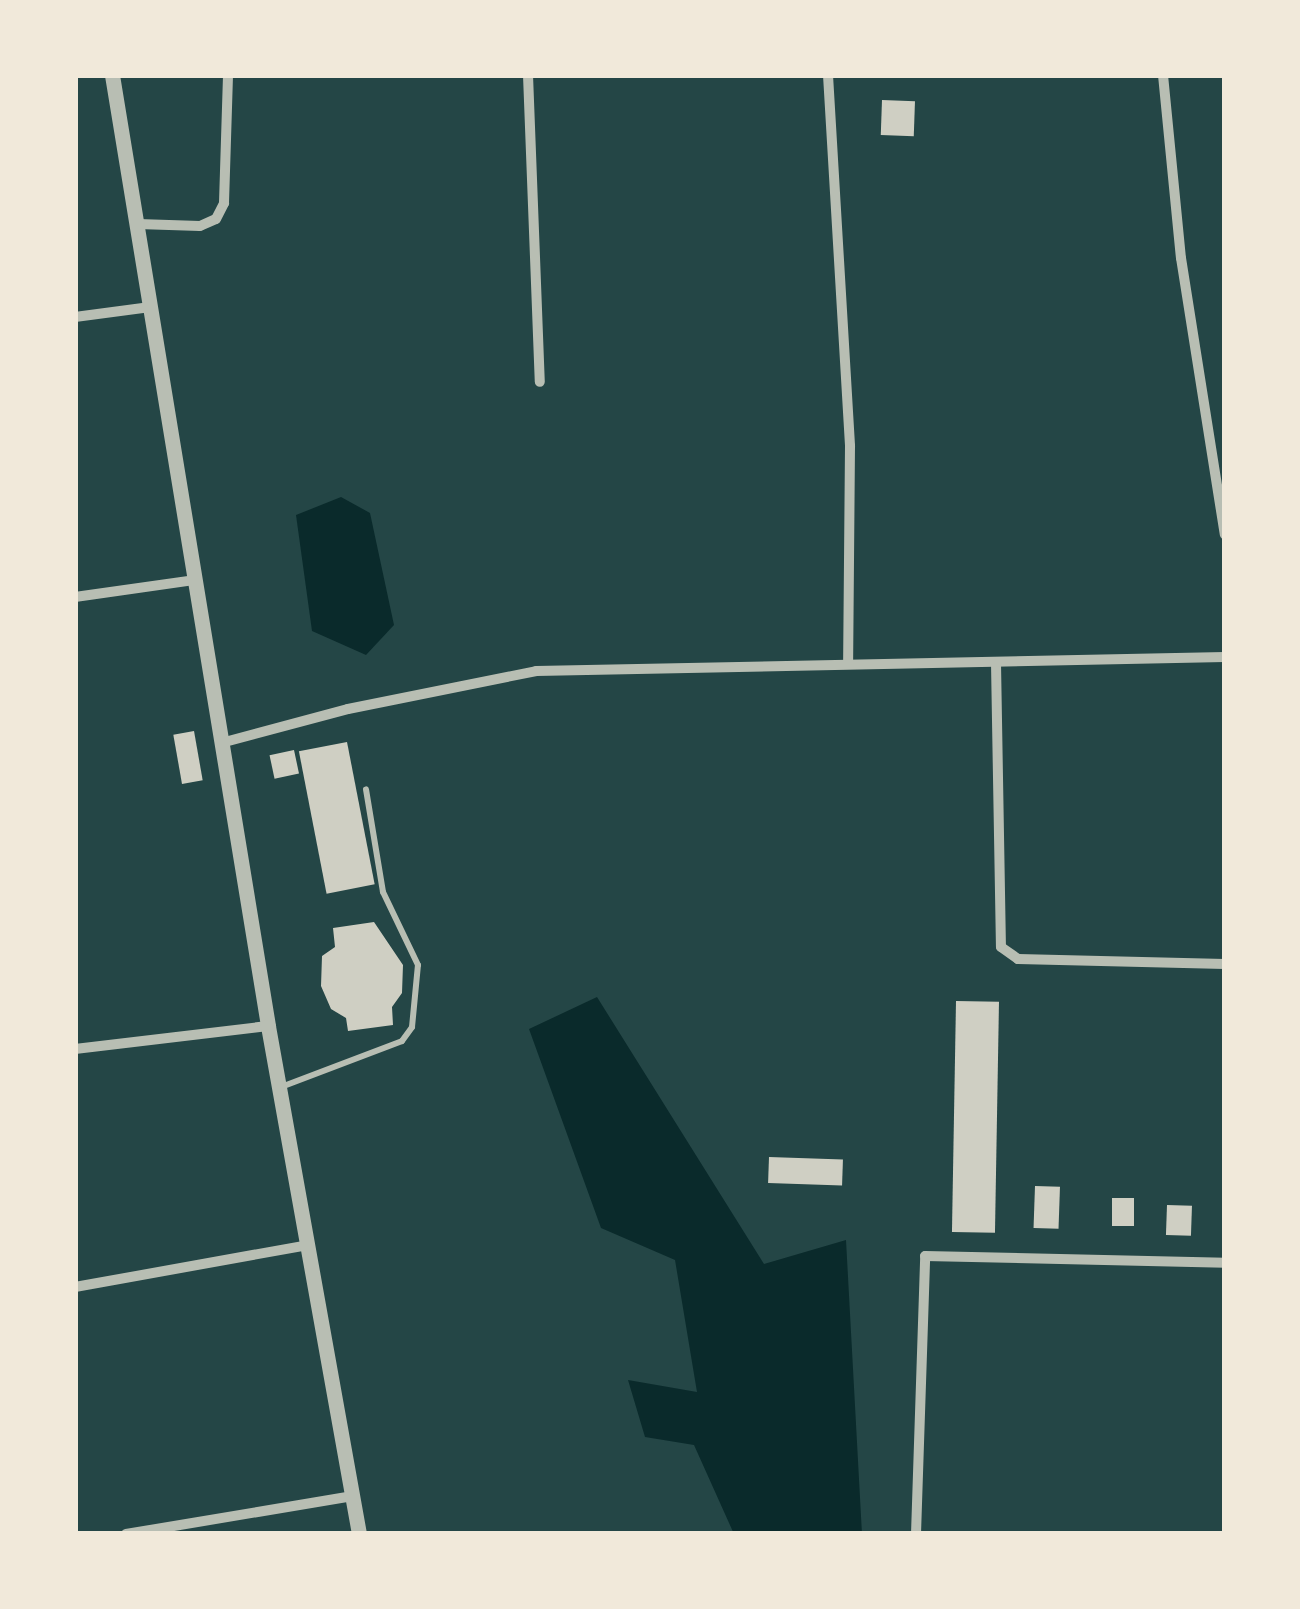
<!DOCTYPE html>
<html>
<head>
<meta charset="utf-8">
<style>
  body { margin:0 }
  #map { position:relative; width:1300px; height:1609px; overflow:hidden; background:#0f3d3e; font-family:Helvetica,sans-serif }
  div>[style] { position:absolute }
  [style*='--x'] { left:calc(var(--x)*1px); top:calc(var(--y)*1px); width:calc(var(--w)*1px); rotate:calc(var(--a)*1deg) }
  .green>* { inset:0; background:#244646; transform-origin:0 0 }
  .water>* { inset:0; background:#0a2a2b }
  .building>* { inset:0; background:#cfcfc3; transform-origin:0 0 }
  .service>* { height:6px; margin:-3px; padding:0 3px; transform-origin:3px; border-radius:3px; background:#b8beb3 }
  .minor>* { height:10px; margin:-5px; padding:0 5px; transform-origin:5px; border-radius:5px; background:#b8beb3 }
  .tertiary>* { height:15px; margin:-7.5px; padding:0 7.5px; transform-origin:7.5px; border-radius:7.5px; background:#b8beb3 }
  span { translate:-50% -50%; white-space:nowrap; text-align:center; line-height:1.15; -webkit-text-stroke:10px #f1e9da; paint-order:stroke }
  .frame { position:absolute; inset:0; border:78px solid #f1e9da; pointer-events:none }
</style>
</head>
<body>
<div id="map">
  <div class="green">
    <i style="left:75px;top:75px;width:1150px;height:1459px"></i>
  </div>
  <div class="water">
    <i style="clip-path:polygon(341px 497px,370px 513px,394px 625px,366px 655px,312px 631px,296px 515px)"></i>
    <i style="clip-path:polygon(597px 997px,764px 1264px,846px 1240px,862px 1534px,734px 1534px,694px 1445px,645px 1437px,628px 1380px,697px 1392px,675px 1260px,601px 1228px,529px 1029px)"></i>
  </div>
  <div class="building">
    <i style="left:882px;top:100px;width:33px;height:35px;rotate:2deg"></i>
    <i style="left:194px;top:731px;width:50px;height:21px;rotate:80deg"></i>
    <i style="left:347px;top:742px;width:145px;height:49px;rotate:79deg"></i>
    <i style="left:294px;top:750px;width:24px;height:25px;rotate:78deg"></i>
    <i style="clip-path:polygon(374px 922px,403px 965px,402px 993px,392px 1007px,393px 1025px,348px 1031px,346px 1018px,331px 1009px,321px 986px,322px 956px,335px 947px,333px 928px)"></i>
    <i style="left:956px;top:1001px;width:43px;height:231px;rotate:1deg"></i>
    <i style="left:769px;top:1157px;width:74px;height:26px;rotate:2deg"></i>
    <i style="left:1035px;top:1186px;width:25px;height:42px;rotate:2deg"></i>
    <i style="left:1112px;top:1198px;width:22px;height:28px"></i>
    <i style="left:1167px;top:1205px;width:25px;height:30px;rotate:2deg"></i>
  </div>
  <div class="service">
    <i style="--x:281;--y:1087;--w:129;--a:-20.8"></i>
    <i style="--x:402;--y:1041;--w:17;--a:-54"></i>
    <i style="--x:412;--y:1027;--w:62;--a:-84.5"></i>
    <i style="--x:418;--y:965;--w:81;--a:-115.6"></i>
    <i style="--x:383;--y:892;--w:104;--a:-99.4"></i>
  </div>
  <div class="minor">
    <i style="--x:528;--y:75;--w:307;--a:87.8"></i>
    <i style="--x:828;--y:75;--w:372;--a:86.6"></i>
    <i style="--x:850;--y:446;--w:214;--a:90.5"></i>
    <i style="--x:1163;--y:75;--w:184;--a:84.4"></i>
    <i style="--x:1181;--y:258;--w:280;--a:81"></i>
    <i style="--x:138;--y:224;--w:62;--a:1.8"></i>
    <i style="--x:200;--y:226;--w:17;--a:-24"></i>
    <i style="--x:216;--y:219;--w:18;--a:-63"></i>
    <i style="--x:224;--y:203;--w:128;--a:-88.2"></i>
    <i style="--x:75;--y:317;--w:76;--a:-7.6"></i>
    <i style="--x:75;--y:597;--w:120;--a:-8.1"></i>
    <i style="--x:996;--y:663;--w:284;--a:89"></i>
    <i style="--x:1001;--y:947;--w:21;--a:35"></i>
    <i style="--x:1018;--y:959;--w:207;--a:1.4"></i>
    <i style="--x:221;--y:743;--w:131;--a:-15"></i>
    <i style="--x:348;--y:709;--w:192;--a:-11.4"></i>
    <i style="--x:536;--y:671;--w:689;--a:-1.16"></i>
    <i style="--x:75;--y:1049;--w:194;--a:-6.8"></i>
    <i style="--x:75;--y:1287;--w:238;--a:-10.2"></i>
    <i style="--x:126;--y:1534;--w:230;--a:-9.5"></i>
    <i style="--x:916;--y:1534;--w:278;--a:-88.1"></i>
    <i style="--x:925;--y:1256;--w:300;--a:1.3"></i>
  </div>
  <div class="tertiary">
    <i style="--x:112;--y:75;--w:964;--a:80.68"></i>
    <i style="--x:268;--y:1026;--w:516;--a:79.84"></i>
  </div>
  <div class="frame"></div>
</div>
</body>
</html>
